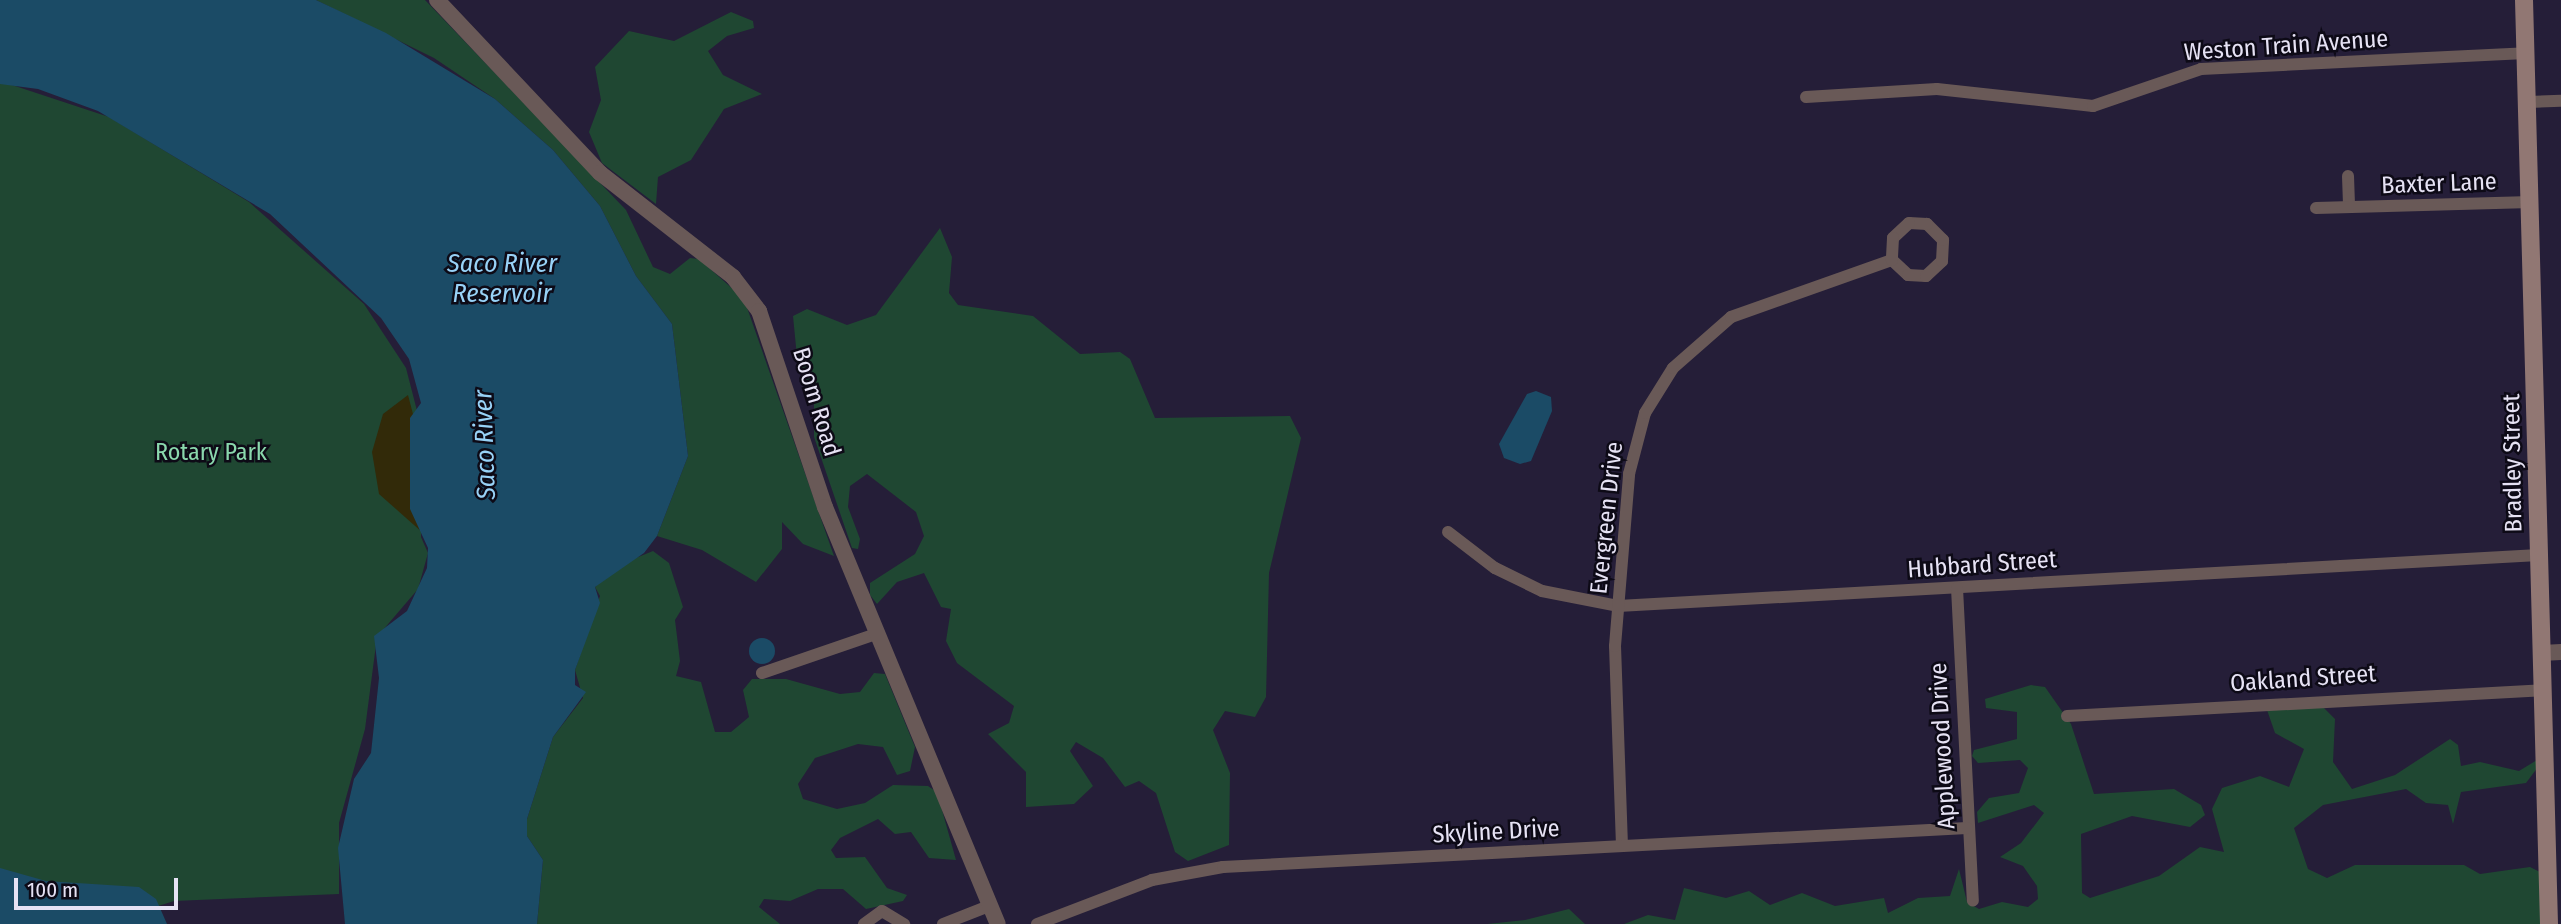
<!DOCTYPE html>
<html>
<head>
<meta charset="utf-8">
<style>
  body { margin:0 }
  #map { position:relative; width:2561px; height:924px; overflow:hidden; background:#251e38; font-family:"Fira Sans Condensed",sans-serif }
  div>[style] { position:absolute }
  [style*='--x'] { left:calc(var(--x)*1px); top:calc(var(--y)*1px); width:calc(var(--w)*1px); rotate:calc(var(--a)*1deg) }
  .green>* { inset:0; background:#1f4732 }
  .sand>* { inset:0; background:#322a09 }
  .water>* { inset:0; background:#1b4b66 }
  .round { border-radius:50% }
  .minor>* { height:12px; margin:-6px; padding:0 6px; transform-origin:6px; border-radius:6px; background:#695957 }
  .tertiary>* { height:16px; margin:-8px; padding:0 8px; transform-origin:8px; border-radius:8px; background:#695957 }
  .secondary>* { height:18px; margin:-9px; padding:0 9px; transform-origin:9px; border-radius:9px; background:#917773 }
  span { translate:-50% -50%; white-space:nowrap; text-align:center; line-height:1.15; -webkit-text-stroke:5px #0d0a16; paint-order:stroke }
  .street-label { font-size:24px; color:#e6e2f4 }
  .park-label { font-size:24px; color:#8ad8ad }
  .water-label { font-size:26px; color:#98d2f7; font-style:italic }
  .scale { position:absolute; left:14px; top:878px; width:164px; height:32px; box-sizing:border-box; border:4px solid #e6e2f4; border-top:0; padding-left:9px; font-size:21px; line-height:24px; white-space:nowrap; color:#e6e2f4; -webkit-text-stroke:5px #0d0a16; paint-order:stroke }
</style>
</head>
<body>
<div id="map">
  <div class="green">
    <i style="clip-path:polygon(316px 0,425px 0,626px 210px,653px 267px,670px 274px,690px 258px,699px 259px,744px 299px,834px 556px,803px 544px,782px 522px,782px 549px,756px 582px,702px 550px,657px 536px,688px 456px,672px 324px,636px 276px,600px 206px,553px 150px,495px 99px,434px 58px)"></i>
    <i style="clip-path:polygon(731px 12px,753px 21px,754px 28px,727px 36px,708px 51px,723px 75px,762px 94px,724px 109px,691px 160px,658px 177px,656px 204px,602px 163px,589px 132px,601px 100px,595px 67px,629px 31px,674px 41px)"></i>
    <i style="clip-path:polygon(0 81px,109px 117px,249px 202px,364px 304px,406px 368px,422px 430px,421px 537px,428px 553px,418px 589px,377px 637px,365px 729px,339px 823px,339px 894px,174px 901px,102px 924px,0 924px)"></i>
    <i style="clip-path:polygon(940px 228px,952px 257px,949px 293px,958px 305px,1033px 316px,1080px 354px,1120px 352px,1130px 359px,1155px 418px,1290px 416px,1301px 438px,1269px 573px,1266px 697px,1255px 717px,1225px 711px,1213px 730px,1230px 773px,1229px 845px,1188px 861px,1175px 852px,1156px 793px,1139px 781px,1125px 787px,1103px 758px,1076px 742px,1070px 751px,1093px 786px,1074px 804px,1026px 807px,1026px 772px,988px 734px,1009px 723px,1014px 706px,957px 663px,946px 641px,951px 609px,941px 607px,924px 573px,897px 582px,877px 604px,870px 595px,870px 583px,915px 554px,924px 536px,916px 512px,867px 474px,850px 486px,848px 507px,860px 539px,858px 549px,852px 548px,814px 437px,814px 401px,797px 357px,793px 316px,807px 309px,847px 325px,876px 315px)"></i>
    <i style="clip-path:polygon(653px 551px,669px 563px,683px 607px,675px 620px,680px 661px,676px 676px,701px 682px,715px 732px,731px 732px,749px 717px,743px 690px,752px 679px,786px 679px,840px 694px,860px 692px,874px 673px,885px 674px,915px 747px,910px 771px,897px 775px,883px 747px,858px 744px,815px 758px,798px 784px,803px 799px,837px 809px,865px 803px,893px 785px,928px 786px,937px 792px,956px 860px,929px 858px,911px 832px,895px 834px,878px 819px,840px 838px,831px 850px,836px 858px,865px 857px,887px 888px,907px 895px,903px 901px,866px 909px,843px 889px,818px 889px,790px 901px,764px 899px,759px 907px,780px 924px,537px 924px,543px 860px,527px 836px,527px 819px,553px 737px,583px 698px,575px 670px,600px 596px,595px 587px,621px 564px)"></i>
    <i style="clip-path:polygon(2031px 685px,2045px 687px,2071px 724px,2094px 794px,2174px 789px,2201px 805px,2205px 815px,2190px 827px,2132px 816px,2081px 834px,2082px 893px,2090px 898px,2159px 876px,2200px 847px,2224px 852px,2212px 809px,2222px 788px,2260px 776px,2289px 787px,2304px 749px,2275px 733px,2267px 710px,2321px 705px,2335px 719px,2333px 762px,2352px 789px,2395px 775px,2450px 739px,2458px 745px,2461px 766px,2480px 762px,2519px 771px,2537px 760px,2538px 767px,2526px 783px,2461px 792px,2453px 824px,2448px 805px,2426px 803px,2406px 789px,2323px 805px,2294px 828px,2308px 869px,2327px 878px,2355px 865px,2464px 865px,2480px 874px,2530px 867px,2540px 872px,2541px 924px,1624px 924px,1648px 915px,1675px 920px,1684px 888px,1726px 898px,1749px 891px,1770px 905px,1802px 893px,1835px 906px,1884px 898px,1888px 913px,1918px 898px,1950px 896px,1959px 869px,1967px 902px,1979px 909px,2002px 902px,2028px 907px,2038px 899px,2037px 886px,2023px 866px,2000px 857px,2021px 843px,2044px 813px,2034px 805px,1978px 823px,1977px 812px,1989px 798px,2019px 793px,2028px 768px,2020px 760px,1978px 763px,1972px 756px,1974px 750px,2017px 739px,2017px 712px,1986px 708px,1985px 699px)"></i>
    <i style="clip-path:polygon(1569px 909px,1585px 924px,1487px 924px,1525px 920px)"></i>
  </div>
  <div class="sand">
    <i style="clip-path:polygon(408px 395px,414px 418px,423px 533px,379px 494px,372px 452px,383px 414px)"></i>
  </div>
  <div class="water">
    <i style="clip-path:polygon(0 0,316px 0,386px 33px,495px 99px,553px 150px,600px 206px,636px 276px,672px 324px,688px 456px,657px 536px,644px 553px,595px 587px,600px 603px,575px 670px,575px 685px,586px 692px,553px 737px,527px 819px,527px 836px,543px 860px,537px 924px,345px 924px,338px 848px,354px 779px,371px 753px,379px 678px,374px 636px,407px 611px,427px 568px,428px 548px,410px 509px,410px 418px,421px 403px,409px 359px,381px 318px,270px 214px,98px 111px,38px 89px,0 84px)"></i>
    <i style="clip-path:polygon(1536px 391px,1551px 397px,1552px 411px,1531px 461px,1520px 464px,1504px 458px,1499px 444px,1527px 394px)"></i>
    <i class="round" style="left:749px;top:638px;width:26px;height:26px"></i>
    <i style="clip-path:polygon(0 868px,46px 881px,139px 887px,156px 899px,167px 924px,0 924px)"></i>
  </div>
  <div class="minor">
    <i style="--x:1806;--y:97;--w:131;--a:-3.5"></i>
    <i style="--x:1937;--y:89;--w:157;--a:6.2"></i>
    <i style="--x:2093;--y:106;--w:114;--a:-18.9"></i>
    <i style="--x:2201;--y:69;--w:325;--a:-2.8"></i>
    <i style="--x:2528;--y:102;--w:33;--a:-2"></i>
    <i style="--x:2348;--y:176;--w:31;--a:88"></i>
    <i style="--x:2316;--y:208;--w:215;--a:-1.6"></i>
    <i style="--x:1448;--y:532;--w:59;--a:37.5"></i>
    <i style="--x:1495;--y:568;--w:52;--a:26.1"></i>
    <i style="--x:1542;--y:591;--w:77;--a:11.2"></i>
    <i style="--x:1618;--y:606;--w:922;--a:-3.17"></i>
    <i style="--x:1957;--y:588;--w:313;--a:87.1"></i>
    <i style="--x:762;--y:673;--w:120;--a:-18.9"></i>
    <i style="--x:2067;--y:716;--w:477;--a:-3.1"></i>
    <i style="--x:1622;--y:846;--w:200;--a:-92"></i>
    <i style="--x:1615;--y:646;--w:173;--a:-85.3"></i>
    <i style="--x:1629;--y:474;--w:63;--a:-75.3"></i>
    <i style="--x:1645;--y:413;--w:53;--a:-58.1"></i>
    <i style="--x:1673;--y:368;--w:77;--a:-41.3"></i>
    <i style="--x:1731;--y:317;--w:171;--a:-19.5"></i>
    <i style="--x:1892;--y:260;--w:22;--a:43"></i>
    <i style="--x:1908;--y:275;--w:18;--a:3"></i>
    <i style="--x:1926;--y:276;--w:22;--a:-43"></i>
    <i style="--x:1942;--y:261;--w:21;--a:-87"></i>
    <i style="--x:1943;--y:240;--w:23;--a:-135"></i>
    <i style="--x:1927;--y:224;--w:18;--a:-177"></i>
    <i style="--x:1909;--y:223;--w:22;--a:137"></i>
    <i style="--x:1893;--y:238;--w:22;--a:93"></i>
    <i style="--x:864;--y:924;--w:22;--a:-36"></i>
    <i style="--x:882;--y:911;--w:26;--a:31"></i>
    <i style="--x:943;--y:924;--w:49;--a:-21.4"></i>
    <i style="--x:1037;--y:924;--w:123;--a:-20.9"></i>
    <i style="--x:1152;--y:880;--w:72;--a:-10.4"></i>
    <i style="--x:1223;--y:867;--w:745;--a:-3"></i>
  </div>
  <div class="tertiary">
    <i style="--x:437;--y:0;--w:238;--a:46.7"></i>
    <i style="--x:600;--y:173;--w:169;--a:38"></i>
    <i style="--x:733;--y:277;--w:43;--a:52.6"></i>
    <i style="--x:759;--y:311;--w:207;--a:71.4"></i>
    <i style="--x:825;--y:507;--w:451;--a:67.5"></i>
    <i style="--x:2542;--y:653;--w:19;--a:-3"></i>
  </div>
  <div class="secondary">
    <i style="--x:2524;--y:0;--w:924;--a:88.45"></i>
  </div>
  <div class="street-label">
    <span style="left:2286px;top:46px;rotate:-4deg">Weston Train Avenue</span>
    <span style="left:2439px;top:184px;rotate:-2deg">Baxter Lane</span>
    <span style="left:816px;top:402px;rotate:73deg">Boom Road</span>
    <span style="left:2513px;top:463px;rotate:-91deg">Bradley Street</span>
    <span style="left:1607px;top:518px;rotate:-84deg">Evergreen Drive</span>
    <span style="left:1982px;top:565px;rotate:-4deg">Hubbard Street</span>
    <span style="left:2303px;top:679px;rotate:-4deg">Oakland Street</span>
    <span style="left:1943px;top:746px;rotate:-93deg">Applewood Drive</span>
    <span style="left:1496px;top:832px;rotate:-3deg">Skyline Drive</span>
  </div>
  <div class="park-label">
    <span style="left:211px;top:453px">Rotary Park</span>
  </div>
  <div class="water-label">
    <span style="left:502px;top:279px">Saco River<br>Reservoir</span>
    <span style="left:485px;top:445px;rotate:-92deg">Saco River</span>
  </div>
  <div class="scale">100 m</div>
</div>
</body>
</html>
